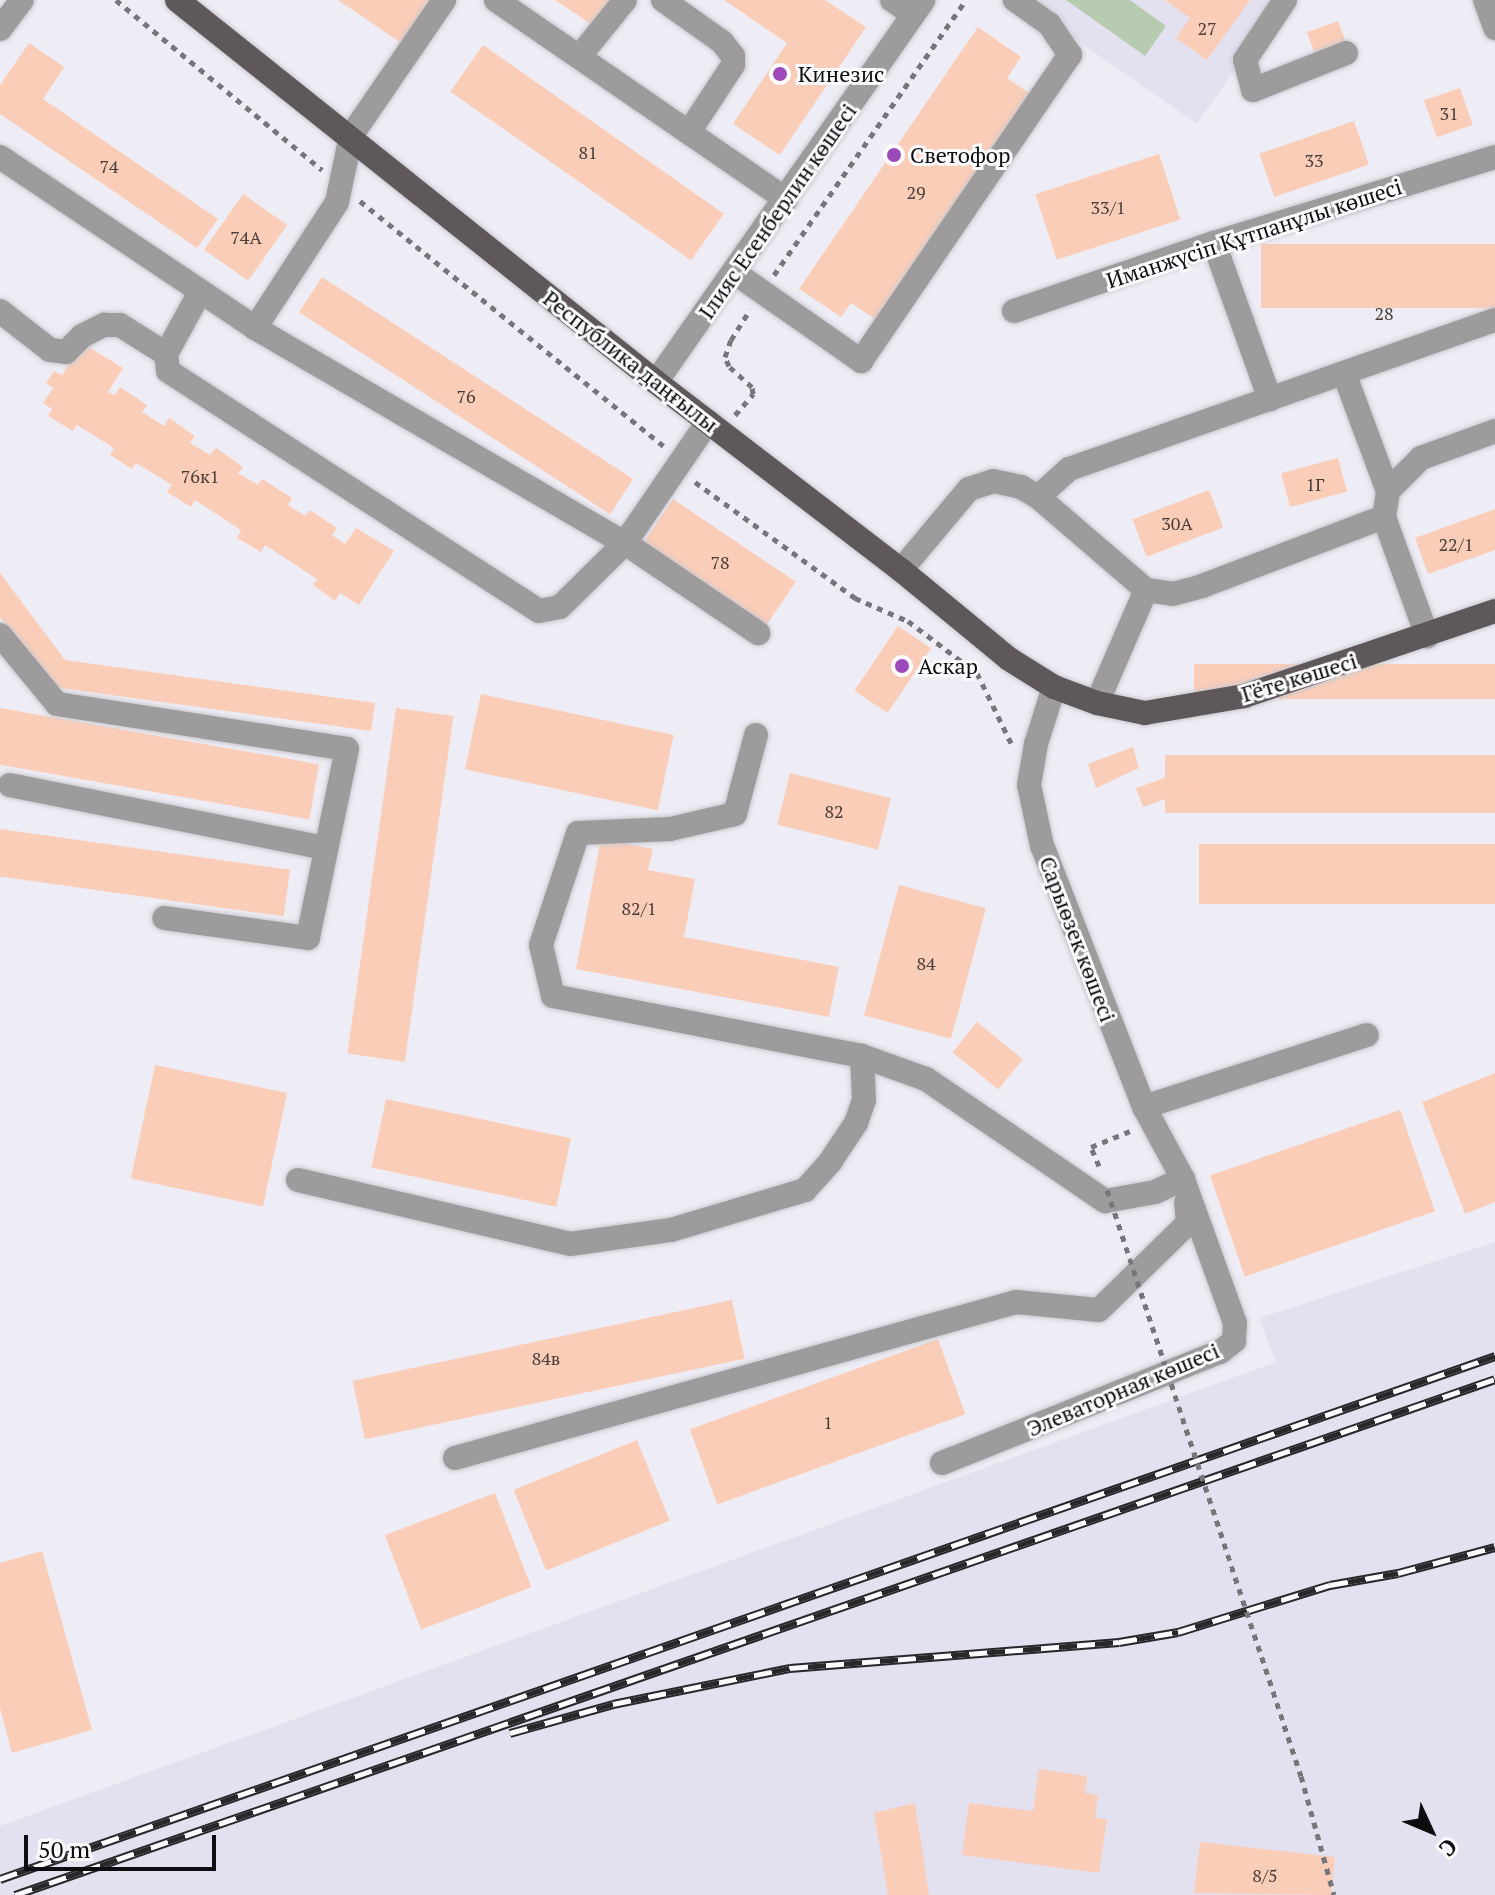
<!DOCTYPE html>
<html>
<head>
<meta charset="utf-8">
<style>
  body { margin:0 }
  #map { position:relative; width:1495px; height:1895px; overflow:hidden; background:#eeedf5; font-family:"PT Serif",serif }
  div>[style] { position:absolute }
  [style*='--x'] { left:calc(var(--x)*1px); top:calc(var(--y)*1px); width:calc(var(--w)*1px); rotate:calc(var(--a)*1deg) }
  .built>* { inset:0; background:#e3e1f0 }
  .green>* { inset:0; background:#b7cbb1 }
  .building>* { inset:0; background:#facdb8; transform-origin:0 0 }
  .path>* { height:5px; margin-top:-2.5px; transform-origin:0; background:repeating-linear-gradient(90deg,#77767b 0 6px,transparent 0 12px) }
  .roads { filter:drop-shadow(0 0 2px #cac9d0) drop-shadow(0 0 2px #cac9d0) }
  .minor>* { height:24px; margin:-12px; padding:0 12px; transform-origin:12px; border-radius:12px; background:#9e9b9d }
  .major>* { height:24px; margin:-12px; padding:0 12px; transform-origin:12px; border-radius:12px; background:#5e585b }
  .rail>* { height:9px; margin-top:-4.5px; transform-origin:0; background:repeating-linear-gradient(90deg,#fbfbfe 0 18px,#28272a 0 36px); box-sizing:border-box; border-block:2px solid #28272a }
  .path-bridge>* { height:5px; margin-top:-2.5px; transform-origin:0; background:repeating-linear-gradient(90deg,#77767b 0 6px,transparent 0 12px) }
  .dots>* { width:22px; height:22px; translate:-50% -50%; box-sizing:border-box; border:4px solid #fbfbfe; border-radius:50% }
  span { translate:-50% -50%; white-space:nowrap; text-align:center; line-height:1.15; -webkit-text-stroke:6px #fbfbfe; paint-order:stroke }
  .number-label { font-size:18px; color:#493d3a }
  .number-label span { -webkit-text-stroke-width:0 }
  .poi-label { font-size:22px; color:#0e0d10 }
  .left { translate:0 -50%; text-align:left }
  .street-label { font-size:22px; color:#0e0d10 }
  .north { position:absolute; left:1391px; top:1791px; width:80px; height:80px; -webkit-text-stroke:6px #fbfbfe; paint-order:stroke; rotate:134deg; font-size:22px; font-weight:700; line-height:32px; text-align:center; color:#0e0d10 }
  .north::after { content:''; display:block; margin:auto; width:28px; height:36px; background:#0e0d10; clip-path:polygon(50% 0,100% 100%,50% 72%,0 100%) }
  .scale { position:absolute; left:24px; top:1835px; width:192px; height:36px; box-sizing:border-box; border:4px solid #0e0d10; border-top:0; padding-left:10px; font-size:24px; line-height:28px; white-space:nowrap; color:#0e0d10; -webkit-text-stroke:6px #fbfbfe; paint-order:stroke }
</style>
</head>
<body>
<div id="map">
  <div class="built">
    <i style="clip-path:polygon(1019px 0,1283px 0,1197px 124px)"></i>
    <i style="clip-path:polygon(1495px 1242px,1495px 1895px,0 1895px,0 1826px,1276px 1362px,1259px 1318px)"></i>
  </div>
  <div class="green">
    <i style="clip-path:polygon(1066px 0,1130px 0,1166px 26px,1145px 56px)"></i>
  </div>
  <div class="building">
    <i style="clip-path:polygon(338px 0,435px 0,404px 45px)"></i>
    <i style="clip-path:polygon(555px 0,612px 0,594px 26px)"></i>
    <i style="clip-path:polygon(724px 0,825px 0,866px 27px,780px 155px,733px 124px,787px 43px)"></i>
    <i style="clip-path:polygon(1165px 0,1250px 0,1207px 60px,1176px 38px,1190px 18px)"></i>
    <i style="left:1338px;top:21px;width:27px;height:33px;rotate:70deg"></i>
    <i style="clip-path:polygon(978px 27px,1021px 57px,1007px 78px,1032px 95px,878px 321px,851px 303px,841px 317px,799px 289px)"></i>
    <i style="clip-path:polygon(29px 43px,64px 67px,43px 99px,218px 219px,197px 248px,0 114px,0 85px)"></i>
    <i style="left:483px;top:45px;width:294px;height:57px;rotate:35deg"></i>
    <i style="left:1460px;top:88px;width:39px;height:38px;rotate:71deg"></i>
    <i style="left:1354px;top:121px;width:46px;height:100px;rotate:71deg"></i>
    <i style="left:1159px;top:154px;width:69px;height:130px;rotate:72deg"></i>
    <i style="left:243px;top:194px;width:54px;height:68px;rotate:35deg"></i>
    <i style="left:1495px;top:244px;width:64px;height:234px;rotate:90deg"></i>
    <i style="left:322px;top:277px;width:371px;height:42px;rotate:33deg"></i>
    <i style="clip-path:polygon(82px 343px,123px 368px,108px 392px,115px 395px,120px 387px,147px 405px,142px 412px,164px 426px,169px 418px,195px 436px,190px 443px,210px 455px,216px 448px,243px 467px,238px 473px,258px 485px,262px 479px,292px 498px,288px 505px,305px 516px,310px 510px,337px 528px,332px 535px,345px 544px,356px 528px,394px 551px,359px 605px,340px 593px,335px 601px,313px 585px,317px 579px,265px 545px,261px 552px,237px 538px,241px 530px,195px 500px,191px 507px,167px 492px,172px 485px,136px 463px,132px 469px,110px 455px,114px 448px,77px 425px,73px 431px,48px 416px,52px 409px,43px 403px,53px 388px,46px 383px,54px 371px,62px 375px)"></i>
    <i style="left:1338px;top:458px;width:35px;height:59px;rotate:75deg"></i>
    <i style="left:1209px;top:490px;width:40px;height:82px;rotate:69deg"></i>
    <i style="left:673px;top:499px;width:148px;height:52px;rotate:34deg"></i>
    <i style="clip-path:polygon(1495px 509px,1495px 550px,1428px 574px,1415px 538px)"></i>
    <i style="clip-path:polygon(0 573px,65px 660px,375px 703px,371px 731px,53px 687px,0 617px)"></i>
    <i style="left:898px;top:626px;width:40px;height:78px;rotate:34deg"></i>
    <i style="left:1495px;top:664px;width:35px;height:301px;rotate:90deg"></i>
    <i style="left:481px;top:694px;width:197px;height:77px;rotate:12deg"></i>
    <i style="left:0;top:708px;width:324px;height:56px;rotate:10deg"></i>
    <i style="left:396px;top:708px;width:58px;height:349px;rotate:8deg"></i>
    <i style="clip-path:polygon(1133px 747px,1139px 768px,1096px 788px,1088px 764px)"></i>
    <i style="left:1495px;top:755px;width:58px;height:330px;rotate:90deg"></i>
    <i style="left:1200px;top:765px;width:20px;height:68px;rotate:70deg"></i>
    <i style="left:790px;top:773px;width:104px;height:53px;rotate:14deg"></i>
    <i style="left:0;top:829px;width:293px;height:47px;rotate:8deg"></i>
    <i style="clip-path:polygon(601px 839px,653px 849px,648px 870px,695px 879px,684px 937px,839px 967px,829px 1017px,576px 969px)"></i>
    <i style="left:1495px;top:844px;width:60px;height:296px;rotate:90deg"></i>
    <i style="left:899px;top:885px;width:90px;height:135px;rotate:15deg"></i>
    <i style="left:977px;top:1022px;width:59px;height:39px;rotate:39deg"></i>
    <i style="left:155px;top:1065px;width:135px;height:116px;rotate:12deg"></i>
    <i style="clip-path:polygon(1495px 1073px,1495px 1202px,1465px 1214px,1422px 1102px)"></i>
    <i style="left:386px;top:1099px;width:189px;height:70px;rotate:12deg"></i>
    <i style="left:1400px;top:1110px;width:107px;height:201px;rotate:71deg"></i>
    <i style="left:732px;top:1300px;width:60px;height:388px;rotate:78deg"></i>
    <i style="left:938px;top:1339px;width:80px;height:264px;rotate:70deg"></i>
    <i style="left:637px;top:1440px;width:87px;height:133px;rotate:68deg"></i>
    <i style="left:495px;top:1493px;width:101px;height:118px;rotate:69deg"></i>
    <i style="clip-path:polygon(42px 1551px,92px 1730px,12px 1753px,0 1708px,0 1563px)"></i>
    <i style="clip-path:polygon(1039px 1769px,1087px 1776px,1085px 1793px,1098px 1795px,1095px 1818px,1107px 1819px,1099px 1873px,962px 1855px,969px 1803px,1033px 1811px)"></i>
    <i style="clip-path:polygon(915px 1803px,929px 1895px,888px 1895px,874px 1813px)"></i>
    <i style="clip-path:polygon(1200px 1842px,1335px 1857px,1331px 1895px,1194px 1893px)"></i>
  </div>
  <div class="path">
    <i style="--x:116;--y:0;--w:267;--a:39.5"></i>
    <i style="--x:360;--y:201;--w:390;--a:38.9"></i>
    <i style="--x:774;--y:275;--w:335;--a:-55.1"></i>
    <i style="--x:735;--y:415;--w:28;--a:-49"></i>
    <i style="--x:753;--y:394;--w:7;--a:-98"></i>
    <i style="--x:752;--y:387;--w:31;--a:-138"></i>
    <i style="--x:729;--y:366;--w:10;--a:-114"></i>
    <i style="--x:725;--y:357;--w:18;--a:-71"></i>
    <i style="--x:731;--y:340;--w:36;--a:-58"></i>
    <i style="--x:695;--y:482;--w:198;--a:35.9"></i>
    <i style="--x:855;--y:598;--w:58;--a:23.5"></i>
    <i style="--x:908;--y:621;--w:86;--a:37"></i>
    <i style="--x:977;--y:673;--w:80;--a:64.1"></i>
    <i style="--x:1099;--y:1166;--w:21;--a:-113"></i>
    <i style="--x:1091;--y:1147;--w:42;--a:-22.3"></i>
  </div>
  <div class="roads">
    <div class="minor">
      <i style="--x:496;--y:0;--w:352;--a:34.5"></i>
      <i style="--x:663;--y:0;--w:72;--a:35.4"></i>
      <i style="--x:722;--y:42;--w:18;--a:52"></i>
      <i style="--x:733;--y:56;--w:9;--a:90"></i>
      <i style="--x:733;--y:65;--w:80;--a:123.3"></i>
      <i style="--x:892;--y:0;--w:25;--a:34"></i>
      <i style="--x:1285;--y:0;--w:72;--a:123.7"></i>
      <i style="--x:1245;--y:60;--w:31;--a:75"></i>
      <i style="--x:1253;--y:90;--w:100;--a:-21.7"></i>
      <i style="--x:1485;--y:0;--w:30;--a:70"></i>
      <i style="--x:0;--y:29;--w:36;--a:-53"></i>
      <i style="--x:579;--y:57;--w:73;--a:-51.1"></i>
      <i style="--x:0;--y:157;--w:307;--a:33.8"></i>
      <i style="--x:255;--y:328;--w:428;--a:30.2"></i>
      <i style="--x:625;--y:543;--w:161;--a:34.1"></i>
      <i style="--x:1214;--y:243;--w:166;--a:70.3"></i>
      <i style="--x:735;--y:273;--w:154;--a:34.9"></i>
      <i style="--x:861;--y:361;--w:371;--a:-55.7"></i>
      <i style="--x:1070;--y:55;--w:37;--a:-124"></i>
      <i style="--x:1049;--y:24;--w:42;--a:-144.8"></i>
      <i style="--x:200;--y:292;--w:71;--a:118.7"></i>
      <i style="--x:166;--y:354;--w:17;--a:83"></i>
      <i style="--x:168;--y:371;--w:442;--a:32.9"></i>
      <i style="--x:539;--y:611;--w:21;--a:-11"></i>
      <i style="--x:560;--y:607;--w:91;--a:-44.6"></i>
      <i style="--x:625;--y:543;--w:147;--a:-55.6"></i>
      <i style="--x:0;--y:311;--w:63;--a:38"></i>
      <i style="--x:50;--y:350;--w:16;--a:7"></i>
      <i style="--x:66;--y:352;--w:23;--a:-45"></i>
      <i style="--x:82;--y:336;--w:25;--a:-27"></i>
      <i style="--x:104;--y:325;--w:16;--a:0"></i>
      <i style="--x:120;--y:325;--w:54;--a:32.2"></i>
      <i style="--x:1014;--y:311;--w:211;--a:-18.8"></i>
      <i style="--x:1214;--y:243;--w:294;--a:-17"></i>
      <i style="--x:255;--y:328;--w:150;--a:-56.9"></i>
      <i style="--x:337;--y:202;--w:67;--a:-78"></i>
      <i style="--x:351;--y:136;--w:165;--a:-55.6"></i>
      <i style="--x:1344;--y:373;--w:126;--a:69.6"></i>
      <i style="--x:656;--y:382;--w:466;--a:-55"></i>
      <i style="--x:1038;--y:497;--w:143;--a:40.7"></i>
      <i style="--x:1384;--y:517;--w:127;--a:70.1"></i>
      <i style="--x:901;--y:570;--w:106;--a:-50"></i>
      <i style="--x:969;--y:489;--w:25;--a:-18"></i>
      <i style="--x:993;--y:481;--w:29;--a:12"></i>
      <i style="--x:1021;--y:487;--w:20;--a:30"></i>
      <i style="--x:1038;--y:497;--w:42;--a:-42.1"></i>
      <i style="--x:1069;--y:469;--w:451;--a:-19.3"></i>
      <i style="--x:0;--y:635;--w:89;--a:50.4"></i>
      <i style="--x:57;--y:704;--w:293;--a:8.8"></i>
      <i style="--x:347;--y:749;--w:193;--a:101.7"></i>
      <i style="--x:308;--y:938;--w:145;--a:-172.1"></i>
      <i style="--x:1097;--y:703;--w:123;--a:-66.6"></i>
      <i style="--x:1146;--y:590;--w:27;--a:8"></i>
      <i style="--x:1173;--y:594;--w:30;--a:-15"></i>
      <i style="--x:1202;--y:586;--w:195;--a:-20.8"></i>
      <i style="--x:1384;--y:517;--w:26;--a:-81"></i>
      <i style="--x:1388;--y:491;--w:47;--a:-45"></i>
      <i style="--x:1421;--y:458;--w:79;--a:-20"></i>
      <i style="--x:756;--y:735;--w:82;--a:104.9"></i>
      <i style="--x:735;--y:814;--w:67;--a:167"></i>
      <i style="--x:670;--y:829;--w:92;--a:177.5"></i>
      <i style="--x:578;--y:833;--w:118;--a:108.3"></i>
      <i style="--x:541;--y:945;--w:52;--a:76.8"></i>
      <i style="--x:553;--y:996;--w:315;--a:11"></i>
      <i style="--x:862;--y:1056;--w:68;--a:19.8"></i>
      <i style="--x:926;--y:1079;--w:217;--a:34.3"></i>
      <i style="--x:1105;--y:1201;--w:51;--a:-10.2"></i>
      <i style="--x:1155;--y:1192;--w:31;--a:-25"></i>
      <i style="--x:10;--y:785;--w:322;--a:11.3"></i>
      <i style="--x:1144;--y:1107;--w:234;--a:-17.9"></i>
      <i style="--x:298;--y:1180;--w:279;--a:13.2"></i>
      <i style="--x:570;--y:1244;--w:102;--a:-7.9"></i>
      <i style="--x:671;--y:1230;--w:140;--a:-16.6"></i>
      <i style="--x:805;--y:1190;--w:38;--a:-48"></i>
      <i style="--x:830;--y:1162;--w:47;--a:-56.3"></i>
      <i style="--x:856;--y:1123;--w:24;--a:-71"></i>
      <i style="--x:864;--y:1100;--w:44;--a:-92.6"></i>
      <i style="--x:455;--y:1458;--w:582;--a:-15.54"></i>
      <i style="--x:1016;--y:1302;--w:83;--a:5.5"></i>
      <i style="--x:1099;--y:1310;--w:124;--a:-44.3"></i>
      <i style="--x:1188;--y:1223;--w:21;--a:-95"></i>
      <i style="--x:942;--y:1463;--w:299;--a:-21.8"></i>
      <i style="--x:1220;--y:1352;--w:18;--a:-38"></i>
      <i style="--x:1234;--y:1341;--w:18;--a:-87"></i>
      <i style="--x:1235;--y:1323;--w:153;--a:-109.9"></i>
      <i style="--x:1183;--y:1179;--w:82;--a:-118.4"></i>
      <i style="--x:1144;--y:1107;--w:280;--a:-111.3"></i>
      <i style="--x:1042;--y:846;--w:62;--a:-102"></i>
      <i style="--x:1029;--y:785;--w:42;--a:-80.3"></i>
      <i style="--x:1036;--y:744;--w:60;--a:-72.5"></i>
    </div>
    <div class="major">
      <i style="--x:177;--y:0;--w:613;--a:38.57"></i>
      <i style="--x:656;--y:382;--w:309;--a:37.5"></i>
      <i style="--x:901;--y:570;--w:140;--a:39.5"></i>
      <i style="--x:1009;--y:659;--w:53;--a:31.9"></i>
      <i style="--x:1054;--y:687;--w:46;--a:20.4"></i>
      <i style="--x:1097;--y:703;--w:49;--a:11.8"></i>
      <i style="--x:1145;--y:713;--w:100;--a:-9.7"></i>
      <i style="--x:1244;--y:696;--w:265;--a:-18.7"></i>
    </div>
  </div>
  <div class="rail">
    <i style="--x:510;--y:1733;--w:107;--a:-15.7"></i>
    <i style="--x:613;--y:1704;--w:181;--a:-11.5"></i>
    <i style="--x:790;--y:1668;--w:330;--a:-4.5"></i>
    <i style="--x:1119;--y:1642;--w:60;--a:-9.6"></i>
    <i style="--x:1178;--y:1632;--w:159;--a:-17.2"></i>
    <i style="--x:1330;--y:1585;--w:69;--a:-10"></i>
    <i style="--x:1398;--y:1573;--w:100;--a:-15"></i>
    <i style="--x:0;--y:1879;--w:1584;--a:-19.28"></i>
    <i style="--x:15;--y:1895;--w:1567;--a:-19.22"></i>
  </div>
  <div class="path-bridge">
    <i style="--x:1107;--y:1190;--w:617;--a:71.68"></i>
    <i style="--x:1301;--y:1776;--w:123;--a:74.5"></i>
  </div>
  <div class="dots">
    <i style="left:780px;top:74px;background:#9c4aba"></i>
    <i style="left:894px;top:155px;background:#9c4aba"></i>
    <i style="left:902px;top:666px;background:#9c4aba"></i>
  </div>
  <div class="number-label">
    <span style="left:1207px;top:28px">27</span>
    <span style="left:1449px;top:113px">31</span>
    <span style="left:588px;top:152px">81</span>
    <span style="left:1314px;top:160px">33</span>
    <span style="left:109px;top:166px">74</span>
    <span style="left:916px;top:192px">29</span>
    <span style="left:1108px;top:207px">33/1</span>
    <span style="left:246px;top:237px">74А</span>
    <span style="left:1384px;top:313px">28</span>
    <span style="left:466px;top:396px">76</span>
    <span style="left:200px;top:476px">76к1</span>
    <span style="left:1315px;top:484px">1Г</span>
    <span style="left:1177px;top:523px">30А</span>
    <span style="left:1456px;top:544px">22/1</span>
    <span style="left:720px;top:562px">78</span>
    <span style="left:834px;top:811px">82</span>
    <span style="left:639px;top:908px">82/1</span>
    <span style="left:926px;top:963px">84</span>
    <span style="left:546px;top:1358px">84в</span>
    <span style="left:828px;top:1422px">1</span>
    <span style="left:1265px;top:1875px">8/5</span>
  </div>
  <div class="poi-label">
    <span class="left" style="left:798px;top:74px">Кинезис</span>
    <span class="left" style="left:910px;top:155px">Светофор</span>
    <span class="left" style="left:918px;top:666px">Аскар</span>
  </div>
  <div class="street-label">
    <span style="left:777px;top:211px;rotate:-55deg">Ілияс Есенберлин көшесі</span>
    <span style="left:1254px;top:233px;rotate:-18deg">Иманжүсіп Құтпанұлы көшесі</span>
    <span style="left:631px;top:361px;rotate:38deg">Республика даңғылы</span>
    <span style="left:1299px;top:677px;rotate:-17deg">Гёте көшесі</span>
    <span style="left:1078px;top:939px;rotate:69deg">Сарыөзек көшесі</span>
    <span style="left:1123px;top:1389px;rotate:-23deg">Элеваторная көшесі</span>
  </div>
  <div class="north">С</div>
  <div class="scale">50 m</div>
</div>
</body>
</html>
